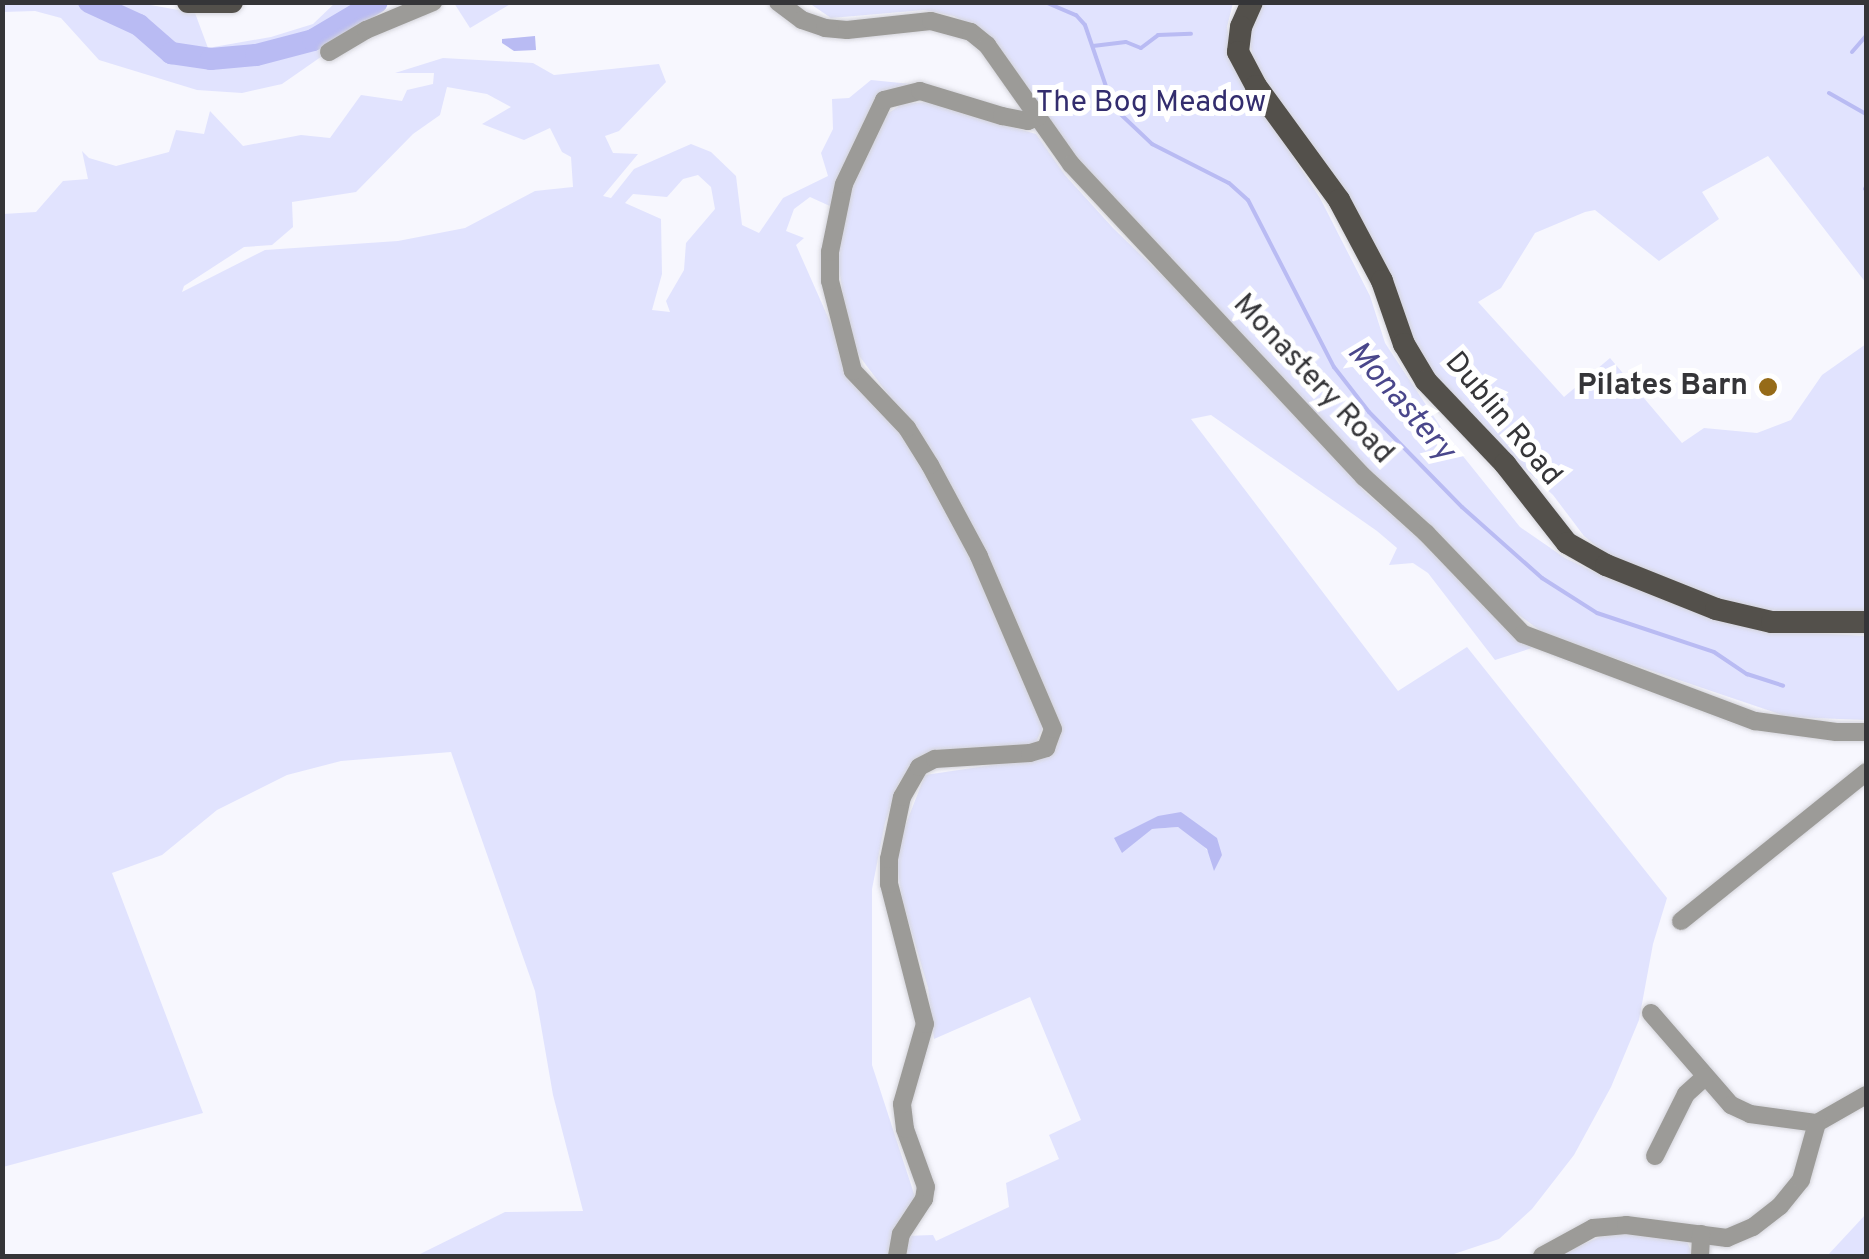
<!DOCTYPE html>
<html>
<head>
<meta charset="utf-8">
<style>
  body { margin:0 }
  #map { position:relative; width:1869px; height:1259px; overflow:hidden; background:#f7f7fe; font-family:Overpass,sans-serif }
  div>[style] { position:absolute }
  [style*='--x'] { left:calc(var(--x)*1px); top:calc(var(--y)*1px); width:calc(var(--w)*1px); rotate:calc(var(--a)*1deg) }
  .green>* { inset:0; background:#e1e3fe }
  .water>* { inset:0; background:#b9bbf3 }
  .stream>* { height:4px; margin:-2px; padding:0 2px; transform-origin:2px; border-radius:2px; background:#b9bbf3 }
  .river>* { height:22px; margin:-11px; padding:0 11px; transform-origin:11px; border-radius:11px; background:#b9bbf3 }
  .roads { filter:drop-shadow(0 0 2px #d4d4da) drop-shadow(0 0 2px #d4d4da) }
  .minor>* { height:18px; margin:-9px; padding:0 9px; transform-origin:9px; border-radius:9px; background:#9c9b98 }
  .major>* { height:22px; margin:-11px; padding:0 11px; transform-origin:11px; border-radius:11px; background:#53504b }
  .dots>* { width:28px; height:28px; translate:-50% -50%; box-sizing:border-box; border:5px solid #fff; border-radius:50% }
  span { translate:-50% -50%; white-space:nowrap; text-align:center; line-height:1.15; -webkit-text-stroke:10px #fff; paint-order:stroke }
  .park-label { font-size:30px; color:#332d6e }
  .street-label { font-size:30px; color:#353538 }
  .poi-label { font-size:30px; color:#353538; font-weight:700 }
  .right { translate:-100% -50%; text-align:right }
  .water-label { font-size:32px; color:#4a478b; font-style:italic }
  .frame { position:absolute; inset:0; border:5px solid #353538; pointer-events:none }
</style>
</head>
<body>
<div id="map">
  <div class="green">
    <i style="clip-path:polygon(134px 2px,195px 13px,208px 48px,271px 37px,313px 24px,335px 3px,367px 3px,372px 15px,339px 31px,338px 45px,282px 84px,242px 93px,197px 90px,99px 60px,61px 18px,35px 11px,3px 12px,3px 3px)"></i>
    <i style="clip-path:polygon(454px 3px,512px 3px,470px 28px)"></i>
    <i style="clip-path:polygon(809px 3px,1233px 3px,1227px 27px,1231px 50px,1249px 89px,1320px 198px,1370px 296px,1385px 343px,1446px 435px,1520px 527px,1565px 558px,1607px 578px,1716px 618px,1810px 633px,1866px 636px,1866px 720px,1788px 717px,1546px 635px,1485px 590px,1072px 159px,993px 40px,954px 16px,924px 10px,831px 18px)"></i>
    <i style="clip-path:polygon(1262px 3px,1866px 3px,1866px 283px,1768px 156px,1702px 192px,1719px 219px,1659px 261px,1595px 210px,1585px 212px,1535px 233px,1501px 288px,1478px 302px,1564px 397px,1610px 358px,1682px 443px,1704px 428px,1757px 433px,1791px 420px,1822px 375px,1866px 344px,1866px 617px,1833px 621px,1717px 602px,1606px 554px,1584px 536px,1553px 495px,1452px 402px,1415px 351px,1253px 57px,1248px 34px)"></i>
    <i style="clip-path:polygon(evenodd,443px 58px,533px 63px,554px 75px,659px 64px,666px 82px,619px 131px,605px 136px,613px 153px,638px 154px,603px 196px,611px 198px,634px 169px,691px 144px,711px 152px,736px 176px,742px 225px,759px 233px,783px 198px,828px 176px,821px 153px,833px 129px,832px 99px,849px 98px,871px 80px,921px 85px,878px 98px,832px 207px,810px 197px,794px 209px,786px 231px,804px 238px,796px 245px,843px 351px,929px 470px,993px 604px,1043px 727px,1035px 744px,923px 754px,899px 782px,885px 823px,872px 889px,872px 1065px,917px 1203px,890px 1256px,416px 1256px,505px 1212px,583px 1211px,553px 1095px,535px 991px,451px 752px,341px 761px,287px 775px,217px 810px,162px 855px,112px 873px,203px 1113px,3px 1167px,3px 214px,36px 212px,63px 181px,88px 179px,82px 151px,89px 158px,116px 166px,169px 152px,176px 130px,204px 134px,210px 111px,243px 146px,301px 135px,330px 138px,361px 95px,402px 101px,407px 90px,433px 84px,434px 73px,395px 73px,443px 58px,447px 87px,487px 94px,511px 107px,482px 124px,524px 140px,550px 128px,562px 152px,571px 157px,573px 187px,535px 191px,465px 228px,398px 241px,265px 250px,182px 292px,184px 286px,244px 247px,272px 245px,293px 227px,292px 202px,356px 192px,413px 134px,440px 115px,447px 87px,443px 58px,698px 175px,711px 187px,715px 209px,686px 243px,684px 270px,666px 301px,670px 312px,652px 310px,662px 274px,661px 219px,625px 203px,633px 194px,667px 197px,683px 179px,698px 175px)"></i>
    <i style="clip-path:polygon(evenodd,927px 102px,1036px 134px,1065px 175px,1113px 228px,1252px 362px,1366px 493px,1435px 552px,1484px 607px,1532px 648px,1495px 660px,1428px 573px,1413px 563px,1389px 565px,1397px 548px,1377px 531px,1211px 415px,1191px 419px,1398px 691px,1467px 647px,1667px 898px,1653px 944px,1639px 1020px,1611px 1087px,1574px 1155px,1532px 1209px,1499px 1239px,1448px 1256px,903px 1256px,905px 1236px,933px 1235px,936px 1241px,1009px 1207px,1006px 1183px,1059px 1159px,1049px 1135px,1081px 1120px,1030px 997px,934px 1039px,928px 988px,902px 899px,897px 864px,902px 834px,925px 775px,1033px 759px,1062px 726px,905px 417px,860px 357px,848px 331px,838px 260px,843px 202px,884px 116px,902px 104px,927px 102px,1181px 812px,1222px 855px,1212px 856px,1195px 836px,1178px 827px,1152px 829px,1138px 837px,1181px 812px)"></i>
    <i style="clip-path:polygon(1866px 1214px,1866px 1256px,1827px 1256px)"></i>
    <i style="clip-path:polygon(1627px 1233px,1686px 1239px,1693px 1256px,1555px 1256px,1600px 1237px)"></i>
  </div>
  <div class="water">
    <i style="clip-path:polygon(535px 36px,536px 50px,514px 51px,502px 43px,502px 39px)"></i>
    <i style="clip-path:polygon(1181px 812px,1217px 838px,1222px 855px,1214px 871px,1207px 849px,1178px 827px,1152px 829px,1122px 853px,1114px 838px,1158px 816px)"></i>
  </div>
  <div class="stream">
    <i style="--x:1045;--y:2;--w:34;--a:23"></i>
    <i style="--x:1076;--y:15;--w:13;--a:48"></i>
    <i style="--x:1085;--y:25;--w:87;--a:71.1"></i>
    <i style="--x:1113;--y:107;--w:54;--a:43.5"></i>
    <i style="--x:1152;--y:144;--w:86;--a:26.9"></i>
    <i style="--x:1229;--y:183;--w:25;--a:42"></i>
    <i style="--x:1248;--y:200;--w:188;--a:62.8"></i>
    <i style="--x:1334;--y:367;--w:57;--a:52.1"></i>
    <i style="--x:1369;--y:412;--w:133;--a:45.6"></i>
    <i style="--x:1462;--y:507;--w:107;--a:41.6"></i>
    <i style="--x:1542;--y:578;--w:65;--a:32.5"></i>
    <i style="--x:1597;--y:613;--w:123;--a:18.4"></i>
    <i style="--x:1714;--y:652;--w:40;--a:34"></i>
    <i style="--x:1747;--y:674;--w:38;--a:18"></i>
    <i style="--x:1093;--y:46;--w:33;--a:-7"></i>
    <i style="--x:1126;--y:42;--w:16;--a:22"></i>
    <i style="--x:1141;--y:48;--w:21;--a:-37"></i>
    <i style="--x:1158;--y:35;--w:33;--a:-2"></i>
    <i style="--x:1852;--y:52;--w:21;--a:-49"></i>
    <i style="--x:1829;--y:93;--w:43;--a:29.6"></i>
    <i style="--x:1865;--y:189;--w:2;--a:-63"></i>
  </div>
  <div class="river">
    <i style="--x:89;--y:2;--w:55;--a:24.7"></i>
    <i style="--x:139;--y:25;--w:43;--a:41.2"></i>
    <i style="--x:171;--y:53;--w:40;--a:8.5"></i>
    <i style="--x:211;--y:59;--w:45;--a:-5.1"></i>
    <i style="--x:256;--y:55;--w:59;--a:-14.7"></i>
    <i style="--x:313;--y:40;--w:74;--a:-30.7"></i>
  </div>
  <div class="roads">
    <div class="minor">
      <i style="--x:778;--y:2;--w:30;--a:37"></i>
      <i style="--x:802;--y:20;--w:24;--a:19"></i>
      <i style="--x:825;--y:28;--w:22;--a:5"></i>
      <i style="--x:847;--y:30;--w:84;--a:-6.1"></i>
      <i style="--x:931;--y:21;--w:41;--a:15.4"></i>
      <i style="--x:971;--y:32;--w:21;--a:39"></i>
      <i style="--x:987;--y:45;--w:146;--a:54.8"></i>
      <i style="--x:1071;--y:164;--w:429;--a:46.9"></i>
      <i style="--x:1364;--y:477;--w:84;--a:42.1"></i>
      <i style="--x:1426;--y:533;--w:140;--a:46.2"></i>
      <i style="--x:1523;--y:634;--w:248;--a:20.6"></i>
      <i style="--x:1755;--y:721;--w:82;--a:7.7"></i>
      <i style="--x:1836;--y:732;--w:30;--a:0"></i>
      <i style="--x:329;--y:52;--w:43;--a:-30.7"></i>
      <i style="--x:366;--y:30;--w:73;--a:-22.7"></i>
      <i style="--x:1681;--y:921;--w:238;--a:-38.8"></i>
      <i style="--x:1651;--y:1013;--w:122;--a:49"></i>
      <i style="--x:1731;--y:1105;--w:21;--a:25"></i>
      <i style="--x:1750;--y:1114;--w:68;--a:7.7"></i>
      <i style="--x:1817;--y:1123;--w:56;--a:-29.7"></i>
      <i style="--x:1655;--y:1156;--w:69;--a:-63.4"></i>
      <i style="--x:1686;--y:1094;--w:25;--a:-42"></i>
      <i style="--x:897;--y:1256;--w:22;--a:-80"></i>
      <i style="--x:901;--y:1234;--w:42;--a:-56.7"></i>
      <i style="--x:924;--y:1199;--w:12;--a:-81"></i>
      <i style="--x:926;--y:1187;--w:62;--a:-109.9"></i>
      <i style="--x:905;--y:1129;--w:25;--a:-97"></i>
      <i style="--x:902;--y:1104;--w:83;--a:-74"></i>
      <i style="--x:925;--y:1024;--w:145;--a:-104.4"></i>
      <i style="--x:889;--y:884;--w:25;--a:-90"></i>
      <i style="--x:889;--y:859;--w:63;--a:-78.2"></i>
      <i style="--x:902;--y:797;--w:34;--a:-60"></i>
      <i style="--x:919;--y:767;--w:18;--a:-27"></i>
      <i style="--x:935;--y:759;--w:95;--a:-3.6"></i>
      <i style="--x:1030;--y:753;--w:17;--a:-17"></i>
      <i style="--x:1046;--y:748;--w:20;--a:-70"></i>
      <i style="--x:1053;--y:729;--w:188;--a:-113.2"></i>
      <i style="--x:979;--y:556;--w:103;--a:-118.3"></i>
      <i style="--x:930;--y:465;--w:44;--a:-121.9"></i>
      <i style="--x:907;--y:428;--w:79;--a:-133.5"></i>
      <i style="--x:853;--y:371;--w:93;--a:-104.3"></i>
      <i style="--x:830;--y:281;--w:29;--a:-90"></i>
      <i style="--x:830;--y:252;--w:69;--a:-78.4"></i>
      <i style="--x:844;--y:184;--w:93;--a:-64.5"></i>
      <i style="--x:884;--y:100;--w:37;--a:-14"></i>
      <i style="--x:920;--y:91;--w:86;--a:17"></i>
      <i style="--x:1002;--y:116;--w:26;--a:11"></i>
      <i style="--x:1028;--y:121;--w:11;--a:-22"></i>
      <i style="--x:1542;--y:1256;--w:58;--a:-28.8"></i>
      <i style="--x:1593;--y:1228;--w:33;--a:-5"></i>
      <i style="--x:1626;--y:1225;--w:102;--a:7.3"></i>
      <i style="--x:1727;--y:1238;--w:28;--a:-23"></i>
      <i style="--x:1753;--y:1227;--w:34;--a:-38"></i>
      <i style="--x:1780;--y:1206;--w:33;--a:-51"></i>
      <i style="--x:1801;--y:1180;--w:59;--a:-74.3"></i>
      <i style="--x:1700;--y:1256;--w:22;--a:-87"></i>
    </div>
    <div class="major">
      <i style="--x:188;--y:2;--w:44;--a:0"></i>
      <i style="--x:1252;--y:2;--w:27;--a:114"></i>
      <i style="--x:1241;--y:27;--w:25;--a:97"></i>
      <i style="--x:1238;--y:52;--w:38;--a:62"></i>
      <i style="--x:1256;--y:86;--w:141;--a:53.9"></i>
      <i style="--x:1339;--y:200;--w:92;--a:62"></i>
      <i style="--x:1382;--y:281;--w:67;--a:70.8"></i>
      <i style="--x:1404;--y:344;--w:43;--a:59.3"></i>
      <i style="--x:1426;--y:381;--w:115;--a:46.4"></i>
      <i style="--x:1505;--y:464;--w:100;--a:51.9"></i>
      <i style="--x:1567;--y:543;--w:45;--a:29.4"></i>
      <i style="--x:1606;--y:565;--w:118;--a:21.8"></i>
      <i style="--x:1716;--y:609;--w:57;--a:13.1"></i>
      <i style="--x:1772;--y:622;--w:94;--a:0"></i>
    </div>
  </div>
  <div class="dots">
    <i style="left:1768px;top:387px;background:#966b18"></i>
  </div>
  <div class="park-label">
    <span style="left:1151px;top:104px">The Bog Meadow</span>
  </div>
  <div class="street-label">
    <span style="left:1312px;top:380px;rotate:47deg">Monastery Road</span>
    <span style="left:1502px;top:420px;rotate:50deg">Dublin Road</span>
  </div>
  <div class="poi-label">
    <span class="right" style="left:1748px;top:387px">Pilates Barn</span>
  </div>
  <div class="water-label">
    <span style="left:1400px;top:402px;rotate:49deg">Monastery</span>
  </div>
  <div class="frame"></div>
</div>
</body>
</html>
